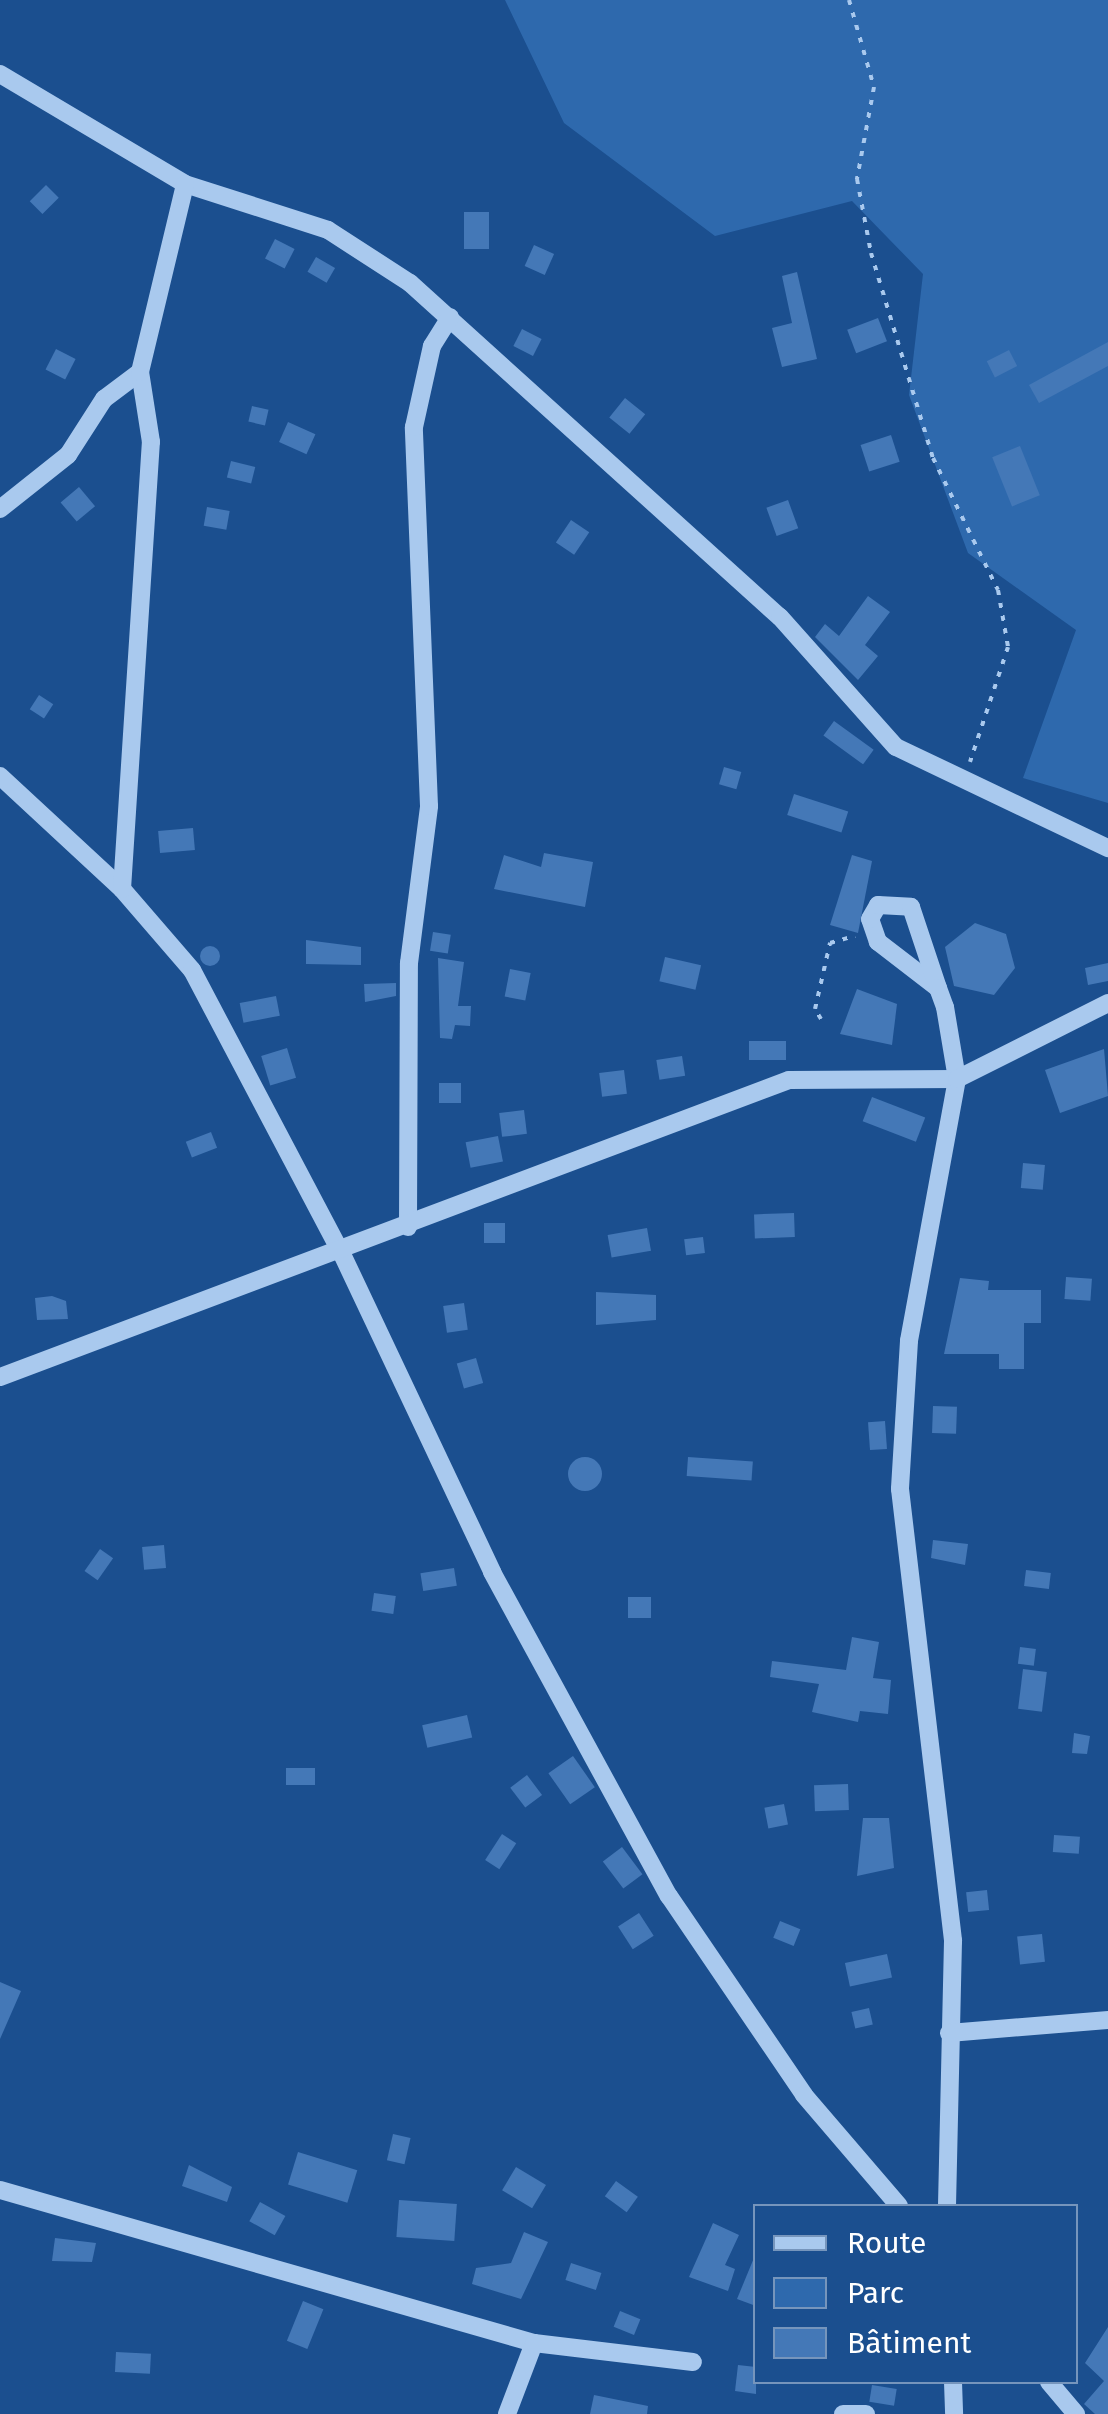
<!DOCTYPE html>
<html>
<head>
<meta charset="utf-8">
<style>
  body { margin:0 }
  #map { position:relative; width:1108px; height:2414px; overflow:hidden; background:#1b4f8f; font-family:"Fira Sans",sans-serif }
  div>[style] { position:absolute }
  [style*='--x'] { left:calc(var(--x)*1px); top:calc(var(--y)*1px); width:calc(var(--w)*1px); rotate:calc(var(--a)*1deg) }
  .green>* { inset:0; background:#2e69ad }
  .building>* { inset:0; background:#4478b7; transform-origin:0 0 }
  .round { border-radius:50% }
  .path>* { height:4px; margin-top:-2px; transform-origin:0; background:repeating-linear-gradient(90deg,#a9c9ee 0 5px,transparent 0 13px) }
  .minor>* { height:18px; margin:-9px; padding:0 9px; transform-origin:9px; border-radius:9px; background:#a9c9ee }
  span { translate:-50% -50%; white-space:nowrap; text-align:center; line-height:1.15; -webkit-text-stroke:9px #1b4f8f; paint-order:stroke }
  .legend { position:absolute; left:753px; top:2204px; width:325px; height:180px; box-sizing:border-box; background:#1b4f8f; border:2px solid #7695bc; margin:0; padding:12px 18px; list-style:none; font-size:30px; color:#fff }
  .legend li { display:flex; align-items:center; gap:20px; height:50px }
  .legend b { width:50px; border:2px solid #7695bc }
</style>
</head>
<body>
<div id="map">
  <div class="green">
    <i style="clip-path:polygon(505px 0,1108px 0,1108px 803px,1023px 778px,1076px 630px,968px 553px,909px 395px,923px 274px,852px 201px,715px 236px,564px 123px)"></i>
  </div>
  <div class="building">
    <i style="left:46px;top:185px;width:18px;height:23px;rotate:45deg"></i>
    <i style="left:464px;top:212px;width:25px;height:37px"></i>
    <i style="left:275px;top:239px;width:22px;height:22px;rotate:27deg"></i>
    <i style="left:534px;top:245px;width:22px;height:23px;rotate:24deg"></i>
    <i style="left:316px;top:257px;width:22px;height:17px;rotate:30deg"></i>
    <i style="clip-path:polygon(797px 272px,817px 359px,782px 367px,772px 328px,792px 323px,782px 276px)"></i>
    <i style="left:878px;top:318px;width:25px;height:33px;rotate:69deg"></i>
    <i style="left:522px;top:329px;width:22px;height:19px;rotate:27deg"></i>
    <i style="clip-path:polygon(1108px 342px,1108px 366px,1039px 403px,1029px 385px)"></i>
    <i style="left:56px;top:349px;width:22px;height:23px;rotate:27deg"></i>
    <i style="left:1009px;top:350px;width:18px;height:25px;rotate:63deg"></i>
    <i style="left:625px;top:398px;width:26px;height:25px;rotate:39deg"></i>
    <i style="left:252px;top:406px;width:17px;height:16px;rotate:13deg"></i>
    <i style="left:288px;top:422px;width:30px;height:22px;rotate:24deg"></i>
    <i style="left:891px;top:435px;width:28px;height:32px;rotate:72deg"></i>
    <i style="left:1020px;top:446px;width:53px;height:30px;rotate:68deg"></i>
    <i style="left:231px;top:461px;width:25px;height:17px;rotate:14deg"></i>
    <i style="left:79px;top:487px;width:25px;height:24px;rotate:50deg"></i>
    <i style="left:788px;top:500px;width:30px;height:23px;rotate:70deg"></i>
    <i style="left:207px;top:507px;width:23px;height:19px;rotate:10deg"></i>
    <i style="left:571px;top:520px;width:22px;height:27px;rotate:34deg"></i>
    <i style="clip-path:polygon(868px 596px,890px 612px,865px 645px,878px 656px,858px 680px,815px 637px,825px 624px,839px 636px)"></i>
    <i style="left:39px;top:695px;width:17px;height:17px;rotate:33deg"></i>
    <i style="left:834px;top:721px;width:49px;height:18px;rotate:36deg"></i>
    <i style="left:724px;top:767px;width:18px;height:18px;rotate:16deg"></i>
    <i style="left:794px;top:794px;width:57px;height:22px;rotate:18deg"></i>
    <i style="left:193px;top:828px;width:22px;height:35px;rotate:85deg"></i>
    <i style="clip-path:polygon(544px 853px,593px 862px,585px 907px,494px 889px,504px 855px,541px 867px)"></i>
    <i style="clip-path:polygon(852px 855px,872px 861px,858px 933px,830px 925px)"></i>
    <i style="clip-path:polygon(975px 923px,1006px 934px,1015px 968px,994px 995px,954px 986px,945px 947px)"></i>
    <i style="left:433px;top:932px;width:18px;height:19px;rotate:9deg"></i>
    <i style="clip-path:polygon(306px 940px,361px 947px,361px 965px,306px 964px)"></i>
    <i class="round" style="left:200px;top:946px;width:20px;height:20px"></i>
    <i style="left:665px;top:957px;width:37px;height:25px;rotate:13deg"></i>
    <i style="clip-path:polygon(438px 958px,464px 962px,458px 1006px,471px 1006px,470px 1026px,455px 1025px,452px 1039px,440px 1038px)"></i>
    <i style="clip-path:polygon(1108px 963px,1108px 981px,1088px 985px,1085px 968px)"></i>
    <i style="left:510px;top:969px;width:21px;height:28px;rotate:11deg"></i>
    <i style="clip-path:polygon(396px 983px,396px 996px,365px 1002px,364px 984px)"></i>
    <i style="clip-path:polygon(857px 989px,897px 1004px,892px 1045px,840px 1034px)"></i>
    <i style="left:276px;top:996px;width:20px;height:37px;rotate:79deg"></i>
    <i style="left:786px;top:1041px;width:19px;height:37px;rotate:90deg"></i>
    <i style="left:287px;top:1048px;width:31px;height:27px;rotate:73deg"></i>
    <i style="clip-path:polygon(1104px 1049px,1108px 1096px,1060px 1113px,1045px 1070px)"></i>
    <i style="left:682px;top:1056px;width:20px;height:26px;rotate:81deg"></i>
    <i style="left:624px;top:1070px;width:24px;height:25px;rotate:83deg"></i>
    <i style="left:439px;top:1083px;width:22px;height:20px"></i>
    <i style="left:872px;top:1097px;width:57px;height:26px;rotate:21deg"></i>
    <i style="left:524px;top:1110px;width:24px;height:25px;rotate:83deg"></i>
    <i style="left:211px;top:1132px;width:17px;height:27px;rotate:69deg"></i>
    <i style="left:498px;top:1136px;width:26px;height:33px;rotate:79deg"></i>
    <i style="left:1023px;top:1163px;width:22px;height:25px;rotate:5deg"></i>
    <i style="left:794px;top:1213px;width:24px;height:40px;rotate:88deg"></i>
    <i style="left:484px;top:1223px;width:21px;height:20px"></i>
    <i style="left:647px;top:1228px;width:23px;height:40px;rotate:80deg"></i>
    <i style="left:703px;top:1237px;width:16px;height:19px;rotate:83deg"></i>
    <i style="left:1066px;top:1277px;width:26px;height:22px;rotate:4deg"></i>
    <i style="clip-path:polygon(960px 1278px,989px 1281px,988px 1290px,1041px 1290px,1041px 1323px,1024px 1323px,1024px 1369px,999px 1369px,999px 1354px,944px 1354px)"></i>
    <i style="clip-path:polygon(596px 1292px,656px 1295px,656px 1320px,596px 1325px)"></i>
    <i style="clip-path:polygon(52px 1296px,66px 1301px,68px 1319px,37px 1320px,35px 1298px)"></i>
    <i style="left:464px;top:1303px;width:27px;height:21px;rotate:82deg"></i>
    <i style="left:476px;top:1358px;width:26px;height:20px;rotate:74deg"></i>
    <i style="left:933px;top:1406px;width:24px;height:27px;rotate:2deg"></i>
    <i style="left:885px;top:1421px;width:28px;height:17px;rotate:86deg"></i>
    <i style="left:688px;top:1457px;width:65px;height:19px;rotate:4deg"></i>
    <i class="round" style="left:568px;top:1457px;width:34px;height:34px"></i>
    <i style="clip-path:polygon(933px 1540px,968px 1544px,965px 1565px,931px 1558px)"></i>
    <i style="left:164px;top:1545px;width:23px;height:22px;rotate:85deg"></i>
    <i style="left:100px;top:1549px;width:16px;height:27px;rotate:35deg"></i>
    <i style="left:454px;top:1568px;width:18px;height:34px;rotate:81deg"></i>
    <i style="left:1026px;top:1570px;width:25px;height:16px;rotate:7deg"></i>
    <i style="left:374px;top:1593px;width:22px;height:18px;rotate:8deg"></i>
    <i style="left:628px;top:1597px;width:23px;height:21px"></i>
    <i style="clip-path:polygon(852px 1637px,879px 1642px,873px 1678px,891px 1680px,888px 1714px,860px 1711px,858px 1722px,812px 1712px,819px 1684px,770px 1677px,772px 1661px,846px 1670px)"></i>
    <i style="left:1020px;top:1647px;width:16px;height:17px;rotate:7deg"></i>
    <i style="left:1023px;top:1669px;width:24px;height:40px;rotate:7deg"></i>
    <i style="left:467px;top:1715px;width:23px;height:46px;rotate:77deg"></i>
    <i style="clip-path:polygon(1074px 1733px,1090px 1736px,1087px 1754px,1072px 1753px)"></i>
    <i style="left:573px;top:1756px;width:38px;height:30px;rotate:55deg"></i>
    <i style="left:286px;top:1768px;width:29px;height:17px"></i>
    <i style="left:527px;top:1775px;width:25px;height:21px;rotate:53deg"></i>
    <i style="left:848px;top:1784px;width:26px;height:34px;rotate:88deg"></i>
    <i style="left:784px;top:1804px;width:21px;height:20px;rotate:79deg"></i>
    <i style="clip-path:polygon(863px 1818px,889px 1818px,894px 1868px,857px 1876px)"></i>
    <i style="left:502px;top:1834px;width:17px;height:31px;rotate:33deg"></i>
    <i style="left:1054px;top:1835px;width:26px;height:17px;rotate:4deg"></i>
    <i style="left:622px;top:1847px;width:34px;height:24px;rotate:53deg"></i>
    <i style="left:987px;top:1890px;width:20px;height:21px;rotate:84deg"></i>
    <i style="left:639px;top:1913px;width:27px;height:25px;rotate:57deg"></i>
    <i style="left:780px;top:1921px;width:22px;height:18px;rotate:22deg"></i>
    <i style="left:1042px;top:1934px;width:28px;height:25px;rotate:84deg"></i>
    <i style="left:887px;top:1954px;width:24px;height:43px;rotate:78deg"></i>
    <i style="clip-path:polygon(0 1982px,21px 1991px,0 2039px)"></i>
    <i style="left:869px;top:2008px;width:17px;height:18px;rotate:77deg"></i>
    <i style="left:393px;top:2134px;width:18px;height:27px;rotate:13deg"></i>
    <i style="left:298px;top:2152px;width:62px;height:34px;rotate:17deg"></i>
    <i style="clip-path:polygon(189px 2165px,232px 2187px,227px 2202px,182px 2186px)"></i>
    <i style="left:516px;top:2167px;width:35px;height:27px;rotate:31deg"></i>
    <i style="left:616px;top:2181px;width:27px;height:19px;rotate:36deg"></i>
    <i style="left:399px;top:2200px;width:58px;height:37px;rotate:4deg"></i>
    <i style="left:260px;top:2202px;width:29px;height:22px;rotate:29deg"></i>
    <i style="clip-path:polygon(713px 2223px,739px 2235px,725px 2265px,735px 2269px,728px 2291px,689px 2277px)"></i>
    <i style="clip-path:polygon(524px 2232px,548px 2242px,521px 2299px,472px 2284px,476px 2268px,511px 2263px)"></i>
    <i style="clip-path:polygon(55px 2238px,96px 2243px,92px 2262px,52px 2261px)"></i>
    <i style="clip-path:polygon(756px 2253px,756px 2306px,737px 2299px)"></i>
    <i style="left:571px;top:2263px;width:32px;height:18px;rotate:18deg"></i>
    <i style="left:303px;top:2301px;width:22px;height:43px;rotate:22deg"></i>
    <i style="left:620px;top:2311px;width:22px;height:17px;rotate:22deg"></i>
    <i style="clip-path:polygon(1108px 2327px,1108px 2414px,1095px 2414px,1084px 2404px,1104px 2381px,1085px 2363px)"></i>
    <i style="left:116px;top:2352px;width:35px;height:20px;rotate:3deg"></i>
    <i style="clip-path:polygon(738px 2365px,756px 2367px,756px 2394px,735px 2391px)"></i>
    <i style="left:872px;top:2385px;width:25px;height:17px;rotate:9deg"></i>
    <i style="clip-path:polygon(594px 2395px,648px 2406px,647px 2414px,590px 2414px)"></i>
  </div>
  <div class="path">
    <i style="--x:849;--y:0;--w:91;--a:74"></i>
    <i style="--x:874;--y:87;--w:94;--a:100.5"></i>
    <i style="--x:857;--y:179;--w:75;--a:79.3"></i>
    <i style="--x:871;--y:253;--w:214;--a:73.2"></i>
    <i style="--x:933;--y:458;--w:147;--a:63.8"></i>
    <i style="--x:998;--y:590;--w:58;--a:80"></i>
    <i style="--x:1008;--y:647;--w:121;--a:108.3"></i>
    <i style="--x:821;--y:1019;--w:12;--a:-121"></i>
    <i style="--x:815;--y:1009;--w:68;--a:-77.2"></i>
    <i style="--x:830;--y:943;--w:26;--a:-16"></i>
  </div>
  <div class="minor">
    <i style="--x:0;--y:74;--w:215;--a:30.7"></i>
    <i style="--x:185;--y:184;--w:150;--a:17.8"></i>
    <i style="--x:328;--y:230;--w:98;--a:32.9"></i>
    <i style="--x:410;--y:283;--w:498;--a:42.1"></i>
    <i style="--x:780;--y:617;--w:174;--a:48.3"></i>
    <i style="--x:896;--y:747;--w:235;--a:25.5"></i>
    <i style="--x:0;--y:509;--w:87;--a:-38.5"></i>
    <i style="--x:68;--y:455;--w:67;--a:-57.3"></i>
    <i style="--x:104;--y:399;--w:45;--a:-36.9"></i>
    <i style="--x:0;--y:776;--w:166;--a:42.8"></i>
    <i style="--x:122;--y:889;--w:107;--a:49.2"></i>
    <i style="--x:192;--y:970;--w:321;--a:62.2"></i>
    <i style="--x:342;--y:1254;--w:352;--a:64.7"></i>
    <i style="--x:492;--y:1572;--w:369;--a:61.4"></i>
    <i style="--x:669;--y:1896;--w:240;--a:55.8"></i>
    <i style="--x:804;--y:2095;--w:146;--a:49.4"></i>
    <i style="--x:122;--y:889;--w:448;--a:-86.3"></i>
    <i style="--x:151;--y:442;--w:71;--a:-98.9"></i>
    <i style="--x:140;--y:372;--w:193;--a:-76.5"></i>
    <i style="--x:938;--y:988;--w:76;--a:-142.5"></i>
    <i style="--x:878;--y:942;--w:24;--a:-109"></i>
    <i style="--x:870;--y:919;--w:16;--a:-60"></i>
    <i style="--x:878;--y:905;--w:33;--a:3"></i>
    <i style="--x:911;--y:907;--w:85;--a:71.6"></i>
    <i style="--x:938;--y:988;--w:20;--a:70"></i>
    <i style="--x:945;--y:1007;--w:73;--a:80.5"></i>
    <i style="--x:957;--y:1079;--w:266;--a:100.4"></i>
    <i style="--x:909;--y:1341;--w:148;--a:93.5"></i>
    <i style="--x:900;--y:1489;--w:455;--a:83.3"></i>
    <i style="--x:953;--y:1941;--w:265;--a:91.3"></i>
    <i style="--x:408;--y:1227;--w:264;--a:-89.8"></i>
    <i style="--x:409;--y:963;--w:158;--a:-82.7"></i>
    <i style="--x:429;--y:806;--w:379;--a:-92.3"></i>
    <i style="--x:414;--y:427;--w:83;--a:-77.5"></i>
    <i style="--x:432;--y:346;--w:34;--a:-58"></i>
    <i style="--x:0;--y:1377;--w:843;--a:-20.63"></i>
    <i style="--x:789;--y:1080;--w:168;--a:-0.3"></i>
    <i style="--x:957;--y:1079;--w:169;--a:-26.7"></i>
    <i style="--x:949;--y:2033;--w:160;--a:-4.7"></i>
    <i style="--x:0;--y:2190;--w:555;--a:15.99"></i>
    <i style="--x:953;--y:2382;--w:32;--a:88"></i>
    <i style="--x:1049;--y:2382;--w:42;--a:49.8"></i>
    <i style="--x:507;--y:2414;--w:76;--a:-69.2"></i>
    <i style="--x:534;--y:2343;--w:160;--a:6.8"></i>
    <i style="--x:843;--y:2414;--w:23;--a:0"></i>
  </div>
  <ul class="legend">
  <li><b style="height:12px;background:#a9c9ee"></b>Route</li>
  <li><b style="height:28px;background:#2e69ad"></b>Parc</li>
  <li><b style="height:28px;background:#4478b7"></b>Bâtiment</li>
  </ul>
</div>
</body>
</html>
